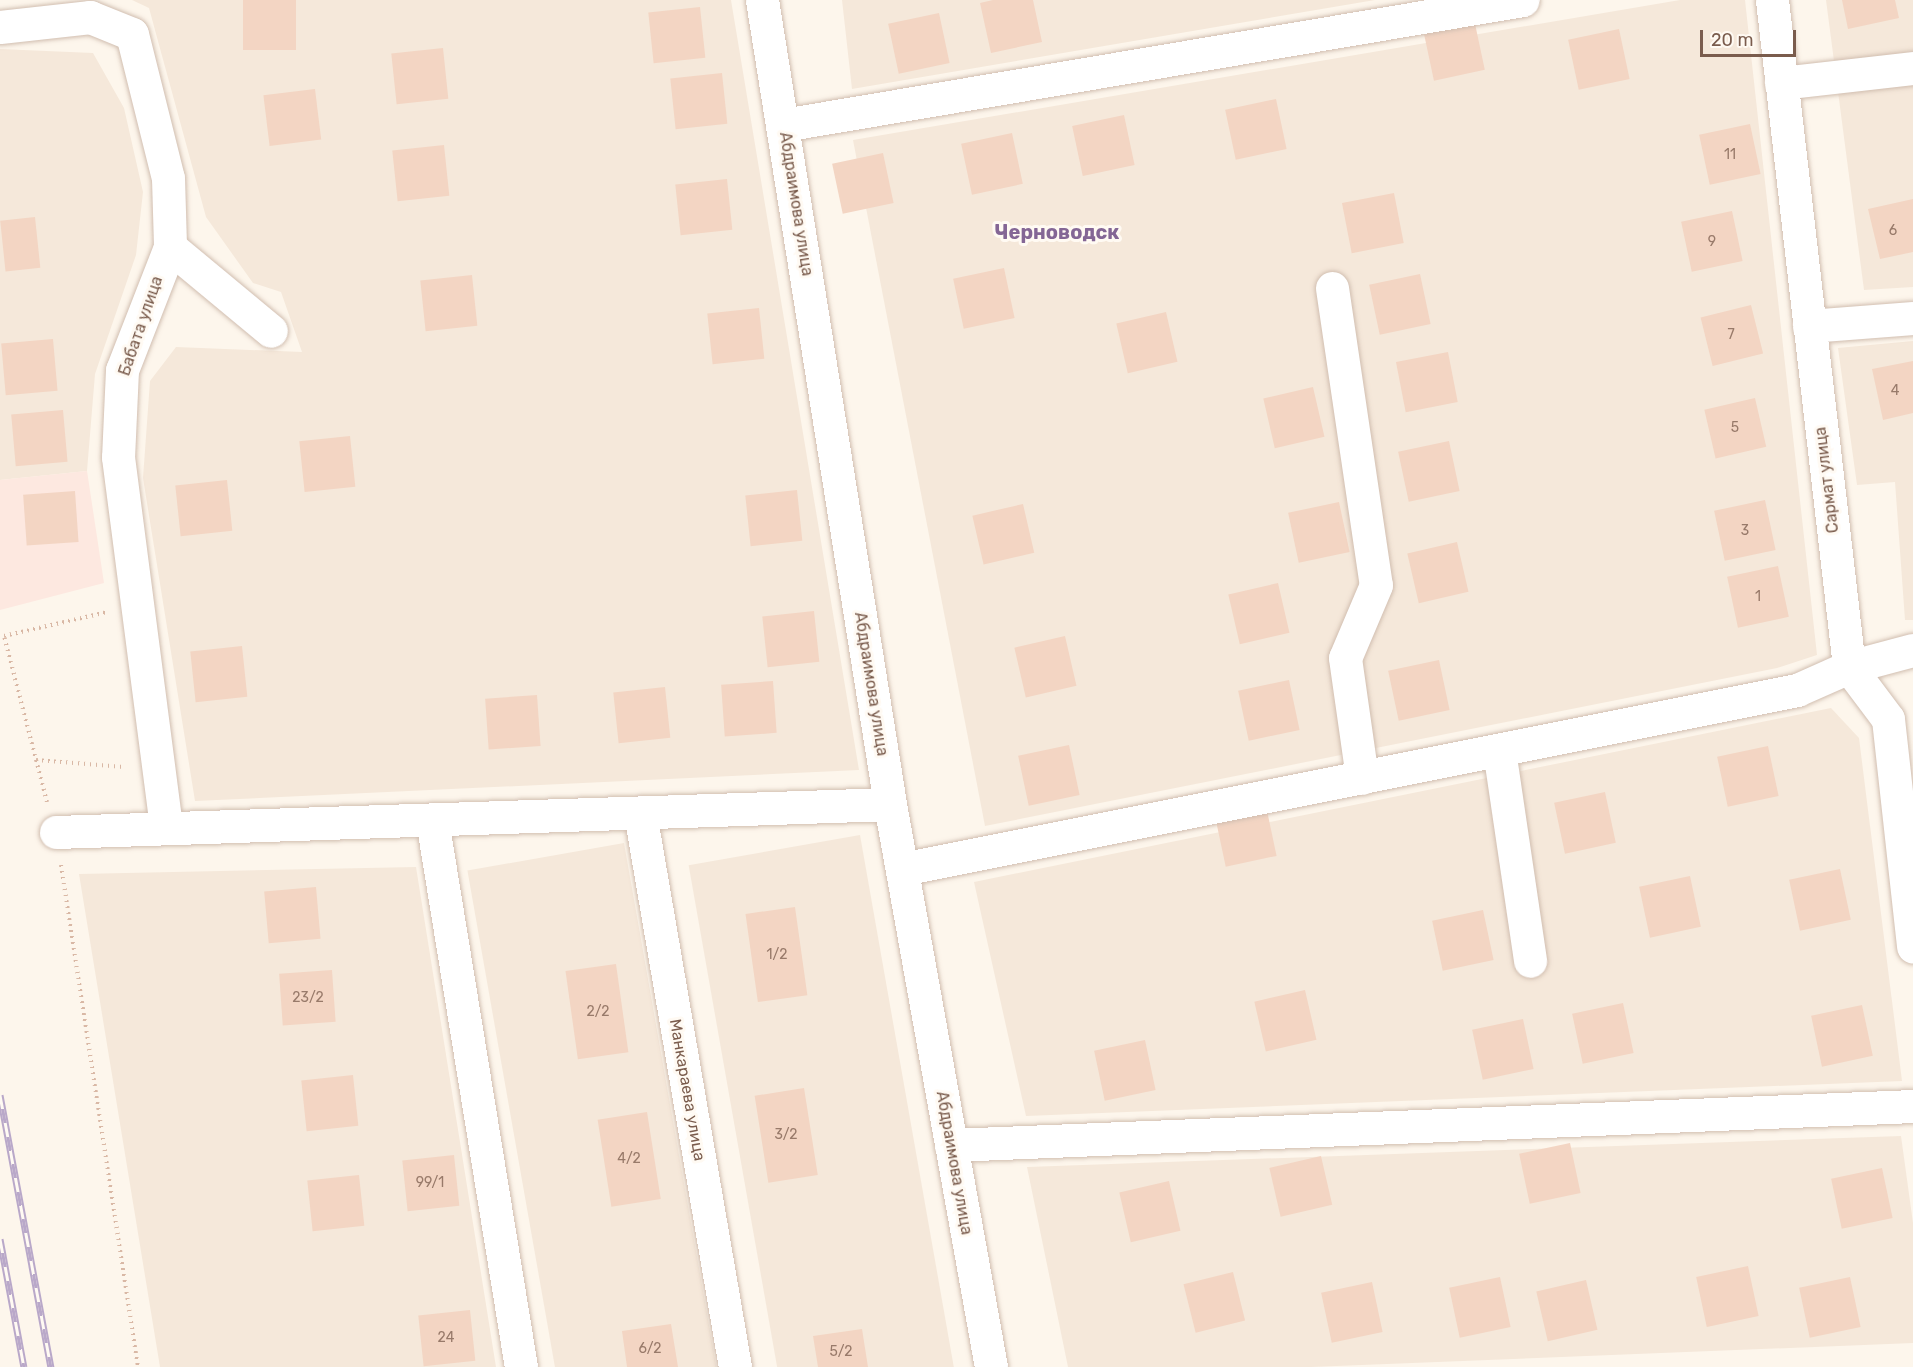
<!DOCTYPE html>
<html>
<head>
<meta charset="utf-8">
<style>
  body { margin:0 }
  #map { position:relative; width:1913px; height:1367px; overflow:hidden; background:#fdf6ec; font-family:Rubik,sans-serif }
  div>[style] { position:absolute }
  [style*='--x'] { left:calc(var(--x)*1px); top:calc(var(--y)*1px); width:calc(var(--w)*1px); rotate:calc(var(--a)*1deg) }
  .residential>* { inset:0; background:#f5e8da; transform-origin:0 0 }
  .commercial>* { inset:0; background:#fde8e0 }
  .building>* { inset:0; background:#f3d5c3; transform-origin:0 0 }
  .path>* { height:4px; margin-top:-2px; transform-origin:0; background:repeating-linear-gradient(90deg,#d9b8a5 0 1.5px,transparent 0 6px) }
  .roads { filter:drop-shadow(0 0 2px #d1beb0) drop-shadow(0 0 2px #d1beb0) }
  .minor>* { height:33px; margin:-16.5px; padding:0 16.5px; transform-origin:16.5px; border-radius:16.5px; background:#fff }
  .rail>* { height:7px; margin-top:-3.5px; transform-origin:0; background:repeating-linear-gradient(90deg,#fffaf3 0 14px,#b9a8c9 0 28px); box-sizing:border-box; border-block:2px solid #b9a8c9 }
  span { translate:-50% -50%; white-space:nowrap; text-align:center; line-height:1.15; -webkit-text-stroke:6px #fffaf3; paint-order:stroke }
  .number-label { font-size:14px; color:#987a6a }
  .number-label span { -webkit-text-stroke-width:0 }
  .street-label { font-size:16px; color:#7a5c4d }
  .quarter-label { font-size:20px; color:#846695; font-weight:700 }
  .scale { position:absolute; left:1700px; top:30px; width:96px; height:27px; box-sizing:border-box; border:3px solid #7a5c4d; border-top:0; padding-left:8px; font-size:18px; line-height:21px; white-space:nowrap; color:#7a5c4d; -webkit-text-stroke:4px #fffaf3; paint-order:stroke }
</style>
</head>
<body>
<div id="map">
  <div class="residential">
    <i style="clip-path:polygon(132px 0,731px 0,859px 770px,195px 801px,143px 478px,150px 381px,176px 347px,302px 352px,281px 292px,253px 283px,206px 217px,149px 8px)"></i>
    <i style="clip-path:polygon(842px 0,1375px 0,852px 89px)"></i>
    <i style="clip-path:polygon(1680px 0,1745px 0,1817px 655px,1777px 668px,985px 826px,853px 140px)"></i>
    <i style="clip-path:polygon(1826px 0,1913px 0,1913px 287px,1864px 290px)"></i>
    <i style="clip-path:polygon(0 49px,93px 53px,124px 108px,143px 192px,136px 255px,95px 374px,87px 471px,0 480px)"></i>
    <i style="clip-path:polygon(1913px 341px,1913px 620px,1905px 620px,1895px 482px,1857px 485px,1838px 348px)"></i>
    <i style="clip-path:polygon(1831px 708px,1859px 738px,1902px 1081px,1026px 1116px,974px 882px)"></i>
    <i style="left:860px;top:835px;width:541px;height:174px;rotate:80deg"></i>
    <i style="left:624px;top:843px;width:532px;height:159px;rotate:80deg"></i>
    <i style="clip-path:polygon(416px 867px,496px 1367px,160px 1367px,79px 874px)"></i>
    <i style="clip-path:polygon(1901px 1136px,1913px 1223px,1913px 1343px,1311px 1367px,1068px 1367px,1027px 1167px)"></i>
  </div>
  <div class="commercial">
    <i style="clip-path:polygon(87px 471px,104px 583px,0 610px,0 480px)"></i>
  </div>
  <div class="building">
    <i style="left:243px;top:0;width:53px;height:50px"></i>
    <i style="clip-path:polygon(993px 0,1033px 0,1042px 42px,991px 53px,980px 3px)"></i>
    <i style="clip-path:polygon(1842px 0,1895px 0,1899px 18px,1848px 29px)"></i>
    <i style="left:700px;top:7px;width:51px;height:52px;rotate:84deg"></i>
    <i style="left:939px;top:13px;width:51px;height:52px;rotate:78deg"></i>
    <i style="left:1474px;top:19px;width:52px;height:52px;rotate:78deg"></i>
    <i style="left:1619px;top:29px;width:51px;height:52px;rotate:78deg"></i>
    <i style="left:443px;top:48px;width:51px;height:52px;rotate:84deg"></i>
    <i style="left:722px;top:73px;width:51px;height:52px;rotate:84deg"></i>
    <i style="left:315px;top:89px;width:51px;height:52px;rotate:83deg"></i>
    <i style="left:1276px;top:99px;width:51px;height:52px;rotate:78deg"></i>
    <i style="left:1124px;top:115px;width:51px;height:53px;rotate:78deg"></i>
    <i style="left:1750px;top:124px;width:51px;height:52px;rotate:78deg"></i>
    <i style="left:1012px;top:133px;width:52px;height:52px;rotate:78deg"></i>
    <i style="left:444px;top:145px;width:51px;height:52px;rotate:84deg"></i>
    <i style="left:883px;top:153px;width:51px;height:52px;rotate:78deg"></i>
    <i style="left:727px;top:179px;width:51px;height:52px;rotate:84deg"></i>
    <i style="left:1394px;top:193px;width:51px;height:53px;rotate:79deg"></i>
    <i style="clip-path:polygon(1913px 199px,1913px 252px,1880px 259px,1868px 209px)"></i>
    <i style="left:1732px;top:211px;width:51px;height:52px;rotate:78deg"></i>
    <i style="left:35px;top:217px;width:51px;height:35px;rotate:84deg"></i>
    <i style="left:1004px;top:268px;width:51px;height:52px;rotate:78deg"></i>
    <i style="left:1420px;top:274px;width:51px;height:52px;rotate:78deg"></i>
    <i style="left:472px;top:275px;width:51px;height:52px;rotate:84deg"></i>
    <i style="left:1751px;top:305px;width:50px;height:52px;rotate:76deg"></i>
    <i style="left:759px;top:308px;width:51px;height:52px;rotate:84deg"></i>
    <i style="left:1166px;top:312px;width:51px;height:51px;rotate:77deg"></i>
    <i style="left:53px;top:339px;width:52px;height:52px;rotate:85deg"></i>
    <i style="left:1448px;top:352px;width:51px;height:53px;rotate:79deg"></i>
    <i style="clip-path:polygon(1913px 361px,1913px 413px,1883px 420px,1872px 369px)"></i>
    <i style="left:1313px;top:387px;width:51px;height:51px;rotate:77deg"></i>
    <i style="left:1755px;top:398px;width:50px;height:52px;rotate:77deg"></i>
    <i style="left:63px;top:410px;width:52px;height:52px;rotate:85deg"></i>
    <i style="left:350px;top:436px;width:51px;height:51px;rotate:84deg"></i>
    <i style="left:1449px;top:441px;width:51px;height:52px;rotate:78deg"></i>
    <i style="left:227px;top:480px;width:51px;height:52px;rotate:84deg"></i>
    <i style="left:797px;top:490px;width:51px;height:52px;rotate:84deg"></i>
    <i style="left:75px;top:491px;width:51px;height:52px;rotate:86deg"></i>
    <i style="left:1765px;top:500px;width:51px;height:52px;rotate:78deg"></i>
    <i style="left:1339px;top:502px;width:51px;height:52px;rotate:78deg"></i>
    <i style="left:1023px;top:504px;width:50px;height:52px;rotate:77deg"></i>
    <i style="left:1457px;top:542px;width:51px;height:51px;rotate:77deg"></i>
    <i style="left:1778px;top:566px;width:52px;height:52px;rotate:78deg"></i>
    <i style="left:1278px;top:583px;width:51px;height:51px;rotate:77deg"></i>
    <i style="left:814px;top:611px;width:51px;height:52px;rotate:84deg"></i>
    <i style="left:1065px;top:636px;width:51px;height:52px;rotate:77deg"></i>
    <i style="left:242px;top:646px;width:51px;height:52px;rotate:84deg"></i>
    <i style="left:1439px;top:660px;width:51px;height:52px;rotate:78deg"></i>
    <i style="left:1289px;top:680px;width:51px;height:52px;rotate:78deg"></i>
    <i style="left:773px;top:681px;width:52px;height:52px;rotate:86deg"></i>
    <i style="left:665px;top:687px;width:51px;height:52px;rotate:84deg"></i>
    <i style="left:537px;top:695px;width:51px;height:52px;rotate:86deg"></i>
    <i style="left:1069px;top:745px;width:51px;height:52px;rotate:78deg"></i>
    <i style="left:1768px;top:746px;width:51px;height:52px;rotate:78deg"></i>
    <i style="left:1605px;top:792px;width:52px;height:52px;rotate:78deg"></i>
    <i style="left:1266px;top:806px;width:51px;height:52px;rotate:78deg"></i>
    <i style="left:1840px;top:869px;width:52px;height:52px;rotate:78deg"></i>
    <i style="left:1690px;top:876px;width:52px;height:52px;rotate:78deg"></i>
    <i style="left:316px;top:887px;width:52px;height:52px;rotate:85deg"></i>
    <i style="left:795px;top:907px;width:89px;height:50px;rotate:82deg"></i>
    <i style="left:1483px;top:910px;width:51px;height:52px;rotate:78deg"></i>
    <i style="left:616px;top:964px;width:89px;height:51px;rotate:82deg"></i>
    <i style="left:332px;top:970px;width:52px;height:53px;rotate:86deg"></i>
    <i style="left:1305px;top:990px;width:51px;height:52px;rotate:77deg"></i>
    <i style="left:1623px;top:1003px;width:51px;height:52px;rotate:78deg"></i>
    <i style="left:1862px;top:1005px;width:52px;height:52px;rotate:78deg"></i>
    <i style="left:1523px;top:1019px;width:51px;height:52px;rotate:78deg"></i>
    <i style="left:1145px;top:1040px;width:51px;height:52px;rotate:78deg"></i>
    <i style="left:353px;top:1075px;width:51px;height:52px;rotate:84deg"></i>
    <i style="left:804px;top:1088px;width:88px;height:50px;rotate:81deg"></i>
    <i style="left:647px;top:1112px;width:88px;height:50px;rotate:81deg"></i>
    <i style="left:1570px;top:1143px;width:51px;height:52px;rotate:78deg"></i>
    <i style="left:454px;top:1155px;width:51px;height:52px;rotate:84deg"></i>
    <i style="left:1321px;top:1156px;width:50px;height:53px;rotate:77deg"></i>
    <i style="left:1882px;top:1168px;width:51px;height:52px;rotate:78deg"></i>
    <i style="left:359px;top:1175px;width:51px;height:52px;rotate:84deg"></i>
    <i style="left:1169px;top:1181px;width:51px;height:51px;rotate:77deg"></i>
    <i style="left:1748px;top:1266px;width:51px;height:53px;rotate:78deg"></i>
    <i style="left:1233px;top:1272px;width:50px;height:51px;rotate:76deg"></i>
    <i style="left:1500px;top:1277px;width:51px;height:52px;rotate:78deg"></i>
    <i style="left:1850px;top:1277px;width:51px;height:52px;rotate:78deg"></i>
    <i style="left:1586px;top:1280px;width:51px;height:51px;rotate:77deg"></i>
    <i style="left:1372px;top:1282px;width:51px;height:52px;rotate:78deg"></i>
    <i style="left:470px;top:1310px;width:51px;height:52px;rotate:84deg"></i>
    <i style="clip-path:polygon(671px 1324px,678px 1367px,627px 1367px,622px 1331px)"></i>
    <i style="clip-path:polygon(862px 1329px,868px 1367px,818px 1367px,813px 1336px)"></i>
  </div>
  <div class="path">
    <i style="--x:36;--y:760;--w:88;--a:4.5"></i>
    <i style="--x:47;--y:802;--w:171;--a:-104.5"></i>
    <i style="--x:4;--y:636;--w:106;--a:-13.1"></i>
    <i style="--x:61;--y:865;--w:508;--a:81.28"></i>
  </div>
  <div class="roads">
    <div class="minor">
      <i style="--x:762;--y:0;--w:814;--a:80.95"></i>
      <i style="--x:890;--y:804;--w:572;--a:79.83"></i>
      <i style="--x:1772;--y:0;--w:671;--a:83.41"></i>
      <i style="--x:1849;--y:667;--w:65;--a:53.1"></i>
      <i style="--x:1888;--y:719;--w:229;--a:83.7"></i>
      <i style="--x:0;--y:27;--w:91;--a:-6.3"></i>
      <i style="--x:90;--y:17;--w:45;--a:22"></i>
      <i style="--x:132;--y:34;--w:148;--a:76"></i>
      <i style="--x:168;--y:178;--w:69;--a:88.3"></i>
      <i style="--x:170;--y:247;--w:132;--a:111.3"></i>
      <i style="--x:122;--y:370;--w:87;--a:92.6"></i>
      <i style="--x:118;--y:457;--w:374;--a:82.6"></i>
      <i style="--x:1781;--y:83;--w:133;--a:-6.5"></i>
      <i style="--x:783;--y:125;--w:750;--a:-9.59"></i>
      <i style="--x:170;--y:247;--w:131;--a:39.7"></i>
      <i style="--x:1332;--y:288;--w:300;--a:81.6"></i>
      <i style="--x:1376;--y:585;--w:79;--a:113"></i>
      <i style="--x:1345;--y:658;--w:121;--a:81.9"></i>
      <i style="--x:1809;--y:326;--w:104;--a:-4.4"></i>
      <i style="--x:1499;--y:750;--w:213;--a:81.6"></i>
      <i style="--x:640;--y:813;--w:562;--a:80.27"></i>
      <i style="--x:432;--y:820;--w:554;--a:80.76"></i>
      <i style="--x:56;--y:832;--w:834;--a:-1.92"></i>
      <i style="--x:902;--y:869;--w:913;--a:-11.31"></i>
      <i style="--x:1797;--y:690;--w:57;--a:-23.9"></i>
      <i style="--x:1849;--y:667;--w:66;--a:-14.9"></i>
      <i style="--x:951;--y:1145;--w:963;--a:-2.32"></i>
    </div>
  </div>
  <div class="rail">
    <i style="--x:0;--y:1095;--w:277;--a:79.4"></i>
    <i style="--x:0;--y:1239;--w:130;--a:79.4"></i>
  </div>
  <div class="number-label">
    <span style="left:1730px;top:155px">11</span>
    <span style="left:1893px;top:231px">6</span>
    <span style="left:1712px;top:242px">9</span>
    <span style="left:1731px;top:335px">7</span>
    <span style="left:1895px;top:391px">4</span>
    <span style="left:1735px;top:428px">5</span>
    <span style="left:1745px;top:531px">3</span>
    <span style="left:1758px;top:597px">1</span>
    <span style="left:777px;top:955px">1/2</span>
    <span style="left:308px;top:998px">23/2</span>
    <span style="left:598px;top:1012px">2/2</span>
    <span style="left:786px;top:1135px">3/2</span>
    <span style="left:629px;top:1159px">4/2</span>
    <span style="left:430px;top:1183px">99/1</span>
    <span style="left:446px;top:1338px">24</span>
    <span style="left:650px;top:1349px">6/2</span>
    <span style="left:841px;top:1352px">5/2</span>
  </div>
  <div class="street-label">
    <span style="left:796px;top:204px;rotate:81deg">Абдраимова улица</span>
    <span style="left:141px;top:326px;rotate:-71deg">Бабата улица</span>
    <span style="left:1827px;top:480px;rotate:-97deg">Сармат улица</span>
    <span style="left:871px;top:684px;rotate:81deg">Абдраимова улица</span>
    <span style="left:687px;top:1090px;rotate:80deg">Манкараева улица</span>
    <span style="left:954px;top:1163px;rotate:80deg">Абдраимова улица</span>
  </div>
  <div class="quarter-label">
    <span style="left:1057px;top:232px">Черноводск</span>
  </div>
  <div class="scale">20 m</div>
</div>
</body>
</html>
